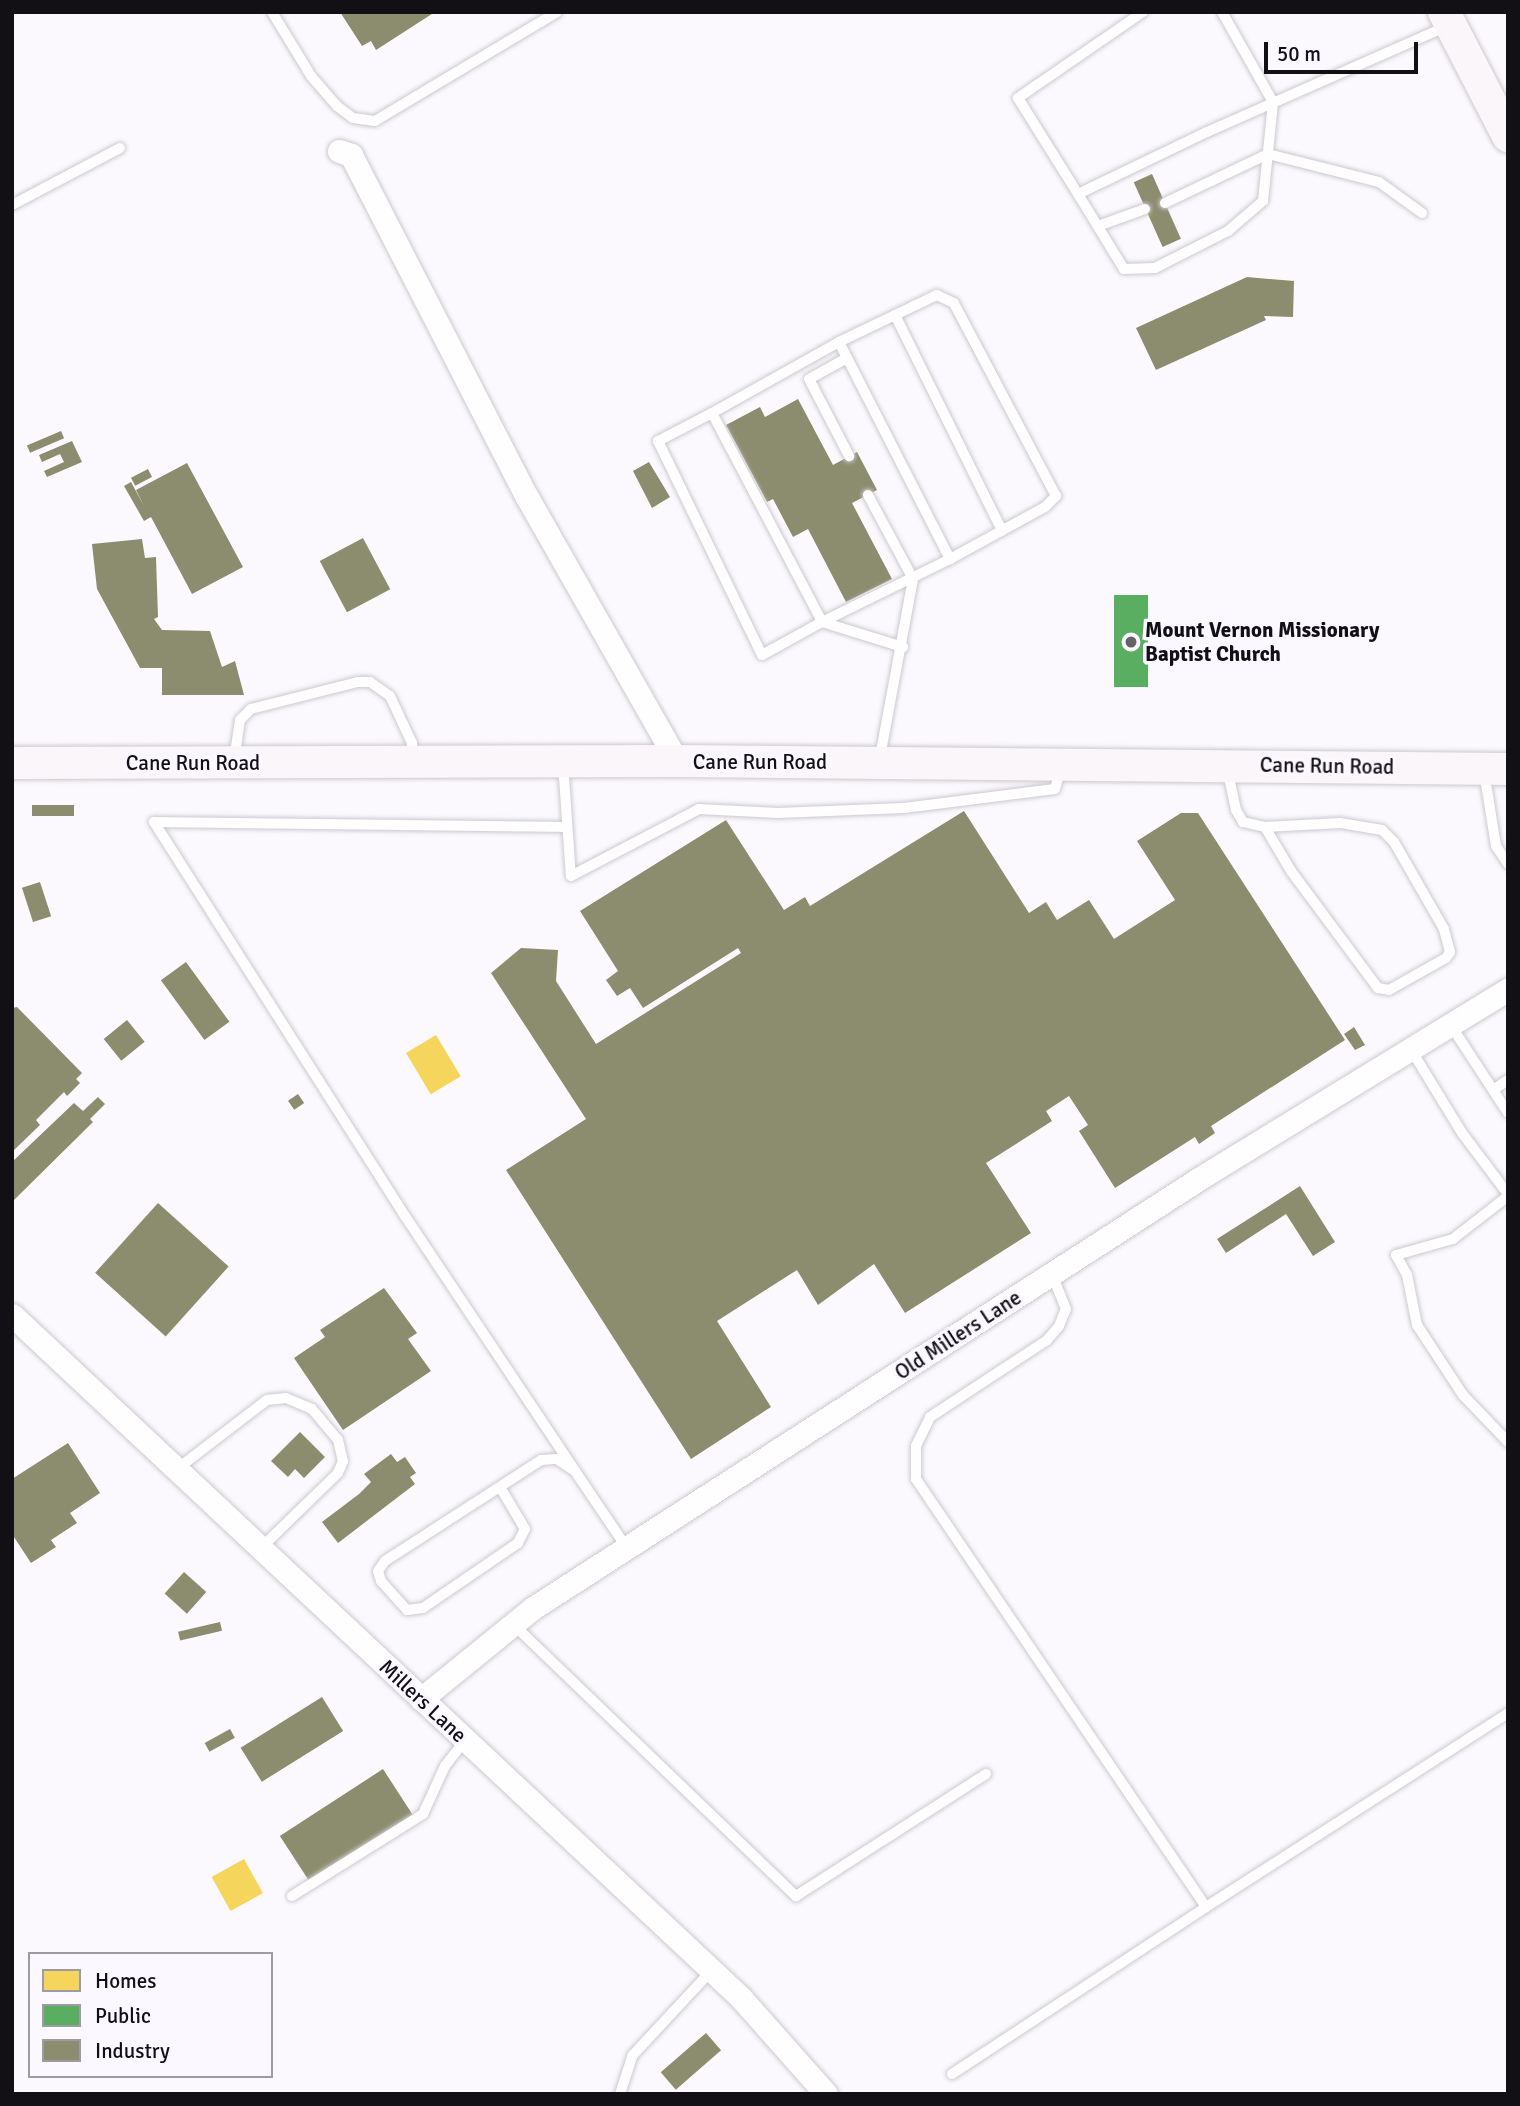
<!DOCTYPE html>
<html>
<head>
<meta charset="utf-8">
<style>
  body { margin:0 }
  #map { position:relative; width:1520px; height:2106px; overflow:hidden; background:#fcf9fe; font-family:Signika,sans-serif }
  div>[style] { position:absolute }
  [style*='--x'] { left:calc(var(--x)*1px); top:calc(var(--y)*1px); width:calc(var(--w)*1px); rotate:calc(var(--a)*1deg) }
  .homes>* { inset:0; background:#f6d55c; transform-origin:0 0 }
  .public>* { inset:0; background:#5aae61; transform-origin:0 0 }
  .industry>* { inset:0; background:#8c8c6e; transform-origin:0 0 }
  .roads { filter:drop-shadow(0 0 2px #ccc9ce) drop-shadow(0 0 2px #ccc9ce) }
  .service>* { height:10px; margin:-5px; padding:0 5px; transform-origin:5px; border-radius:5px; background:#fffeff }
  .minor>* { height:23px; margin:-11.5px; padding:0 11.5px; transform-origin:11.5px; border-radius:11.5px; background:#fffeff }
  .secondary>* { height:32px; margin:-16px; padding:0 16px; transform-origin:16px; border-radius:16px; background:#faf6fa }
  .dots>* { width:19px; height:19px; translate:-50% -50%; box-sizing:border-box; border:4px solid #fcf8ff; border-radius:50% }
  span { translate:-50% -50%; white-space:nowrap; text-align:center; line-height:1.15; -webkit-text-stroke:7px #fcf8ff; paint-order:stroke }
  .poi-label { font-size:21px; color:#120f15; font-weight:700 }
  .left { translate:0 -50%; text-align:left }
  .street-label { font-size:21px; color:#120f15 }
  .frame { position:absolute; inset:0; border:14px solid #120f15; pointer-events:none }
  .legend { position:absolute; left:28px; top:1952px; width:245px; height:126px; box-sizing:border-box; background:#fcf8ff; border:2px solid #9e9ba1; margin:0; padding:9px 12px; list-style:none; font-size:21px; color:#120f15 }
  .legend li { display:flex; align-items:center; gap:14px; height:35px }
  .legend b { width:35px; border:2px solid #9e9ba1 }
  .scale { position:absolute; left:1264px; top:42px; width:154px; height:32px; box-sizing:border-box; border:4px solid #120f15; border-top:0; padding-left:9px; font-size:21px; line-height:24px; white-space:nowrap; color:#120f15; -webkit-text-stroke:5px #fcf8ff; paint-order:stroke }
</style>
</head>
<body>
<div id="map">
  <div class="homes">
    <i style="left:436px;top:1035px;width:48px;height:35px;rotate:59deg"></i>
    <i style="left:244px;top:1859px;width:39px;height:37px;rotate:61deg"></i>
  </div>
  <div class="public">
    <i style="left:1114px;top:595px;width:34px;height:92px"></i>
  </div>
  <div class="industry">
    <i style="clip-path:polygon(340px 12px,435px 12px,376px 50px,371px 41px,362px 46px)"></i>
    <i style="left:1152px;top:174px;width:71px;height:20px;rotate:66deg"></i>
    <i style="clip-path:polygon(1247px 277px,1294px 281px,1293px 317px,1264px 316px,1266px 320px,1156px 370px,1136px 328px)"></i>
    <i style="clip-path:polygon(798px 399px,833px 465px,857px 452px,877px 490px,852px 503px,892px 579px,846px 602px,808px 529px,793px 537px,773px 499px,767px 502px,726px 425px,760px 407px,765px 417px)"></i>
    <i style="left:61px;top:431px;width:8px;height:37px;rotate:67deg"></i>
    <i style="clip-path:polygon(72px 441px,82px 462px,47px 477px,44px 471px,64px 462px,60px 454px,42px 462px,39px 455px)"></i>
    <i style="clip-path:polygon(649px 462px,670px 497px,652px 508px,633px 471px)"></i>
    <i style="clip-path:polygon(187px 463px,243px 567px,192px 594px,151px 517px,144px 521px,124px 486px,131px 482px,144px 506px,136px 490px)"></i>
    <i style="left:148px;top:469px;width:9px;height:19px;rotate:63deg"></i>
    <i style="left:363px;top:538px;width:58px;height:49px;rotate:62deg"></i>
    <i style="clip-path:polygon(142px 539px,145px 558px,156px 557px,158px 617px,154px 619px,162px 630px,210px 631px,222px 667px,235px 661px,244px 695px,162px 695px,162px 668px,140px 668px,97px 589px,92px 544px)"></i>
    <i style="left:32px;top:805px;width:42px;height:11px"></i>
    <i style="clip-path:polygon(964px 811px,1029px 913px,1046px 902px,1057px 920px,1089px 900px,1114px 939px,1175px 900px,1137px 841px,1181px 813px,1198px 813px,1345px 1040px,1211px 1126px,1215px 1133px,1199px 1144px,1195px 1137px,1115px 1188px,1079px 1131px,1088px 1125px,1069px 1096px,1046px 1111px,1052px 1121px,986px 1163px,1031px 1233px,905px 1313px,874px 1264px,818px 1305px,797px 1270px,717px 1321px,771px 1407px,691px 1459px,506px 1170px,586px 1119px,491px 973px,521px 948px,558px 950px,556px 981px,596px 1044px,741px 953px,738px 948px,643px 1008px,630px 988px,617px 996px,606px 980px,618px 971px,580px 911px,726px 820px,784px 910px,805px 897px,810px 906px)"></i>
    <i style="left:40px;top:882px;width:36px;height:19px;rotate:72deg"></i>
    <i style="left:186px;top:962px;width:74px;height:31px;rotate:54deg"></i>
    <i style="clip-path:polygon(17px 1007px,82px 1073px,76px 1079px,80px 1083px,67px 1096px,64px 1092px,36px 1120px,40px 1125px,12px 1152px,12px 1008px)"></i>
    <i style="left:127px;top:1020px;width:28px;height:30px;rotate:51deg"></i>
    <i style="clip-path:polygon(1354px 1027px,1365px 1045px,1355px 1050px,1344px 1034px)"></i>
    <i style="left:298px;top:1094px;width:11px;height:12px;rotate:56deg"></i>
    <i style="clip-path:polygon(98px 1097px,105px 1104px,90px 1119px,93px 1122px,12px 1202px,12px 1162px,74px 1103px,83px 1111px)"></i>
    <i style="clip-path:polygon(1300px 1186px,1335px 1242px,1313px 1256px,1286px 1214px,1226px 1253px,1217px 1239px)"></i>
    <i style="left:158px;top:1203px;width:95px;height:94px;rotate:42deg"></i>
    <i style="clip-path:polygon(384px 1288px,417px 1333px,408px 1339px,431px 1371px,343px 1430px,294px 1358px,325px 1337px,320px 1330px)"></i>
    <i style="clip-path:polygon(300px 1432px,325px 1457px,304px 1478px,295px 1469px,288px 1477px,271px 1461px)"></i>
    <i style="clip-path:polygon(68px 1443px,100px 1493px,70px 1513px,77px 1523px,51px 1540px,56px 1547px,31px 1563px,12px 1534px,12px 1479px)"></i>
    <i style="clip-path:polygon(391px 1454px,397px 1462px,405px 1457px,416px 1473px,410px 1477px,415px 1484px,338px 1543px,322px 1522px,359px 1494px,371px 1482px,364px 1474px)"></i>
    <i style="left:184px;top:1572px;width:30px;height:29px;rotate:42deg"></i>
    <i style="left:220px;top:1622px;width:9px;height:43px;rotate:77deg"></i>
    <i style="left:322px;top:1697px;width:40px;height:96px;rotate:58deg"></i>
    <i style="left:230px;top:1729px;width:10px;height:29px;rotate:61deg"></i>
    <i style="left:383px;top:1769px;width:55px;height:123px;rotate:57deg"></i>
    <i style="left:706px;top:2033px;width:23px;height:60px;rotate:49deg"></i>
  </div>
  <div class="roads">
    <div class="service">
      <i style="--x:272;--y:12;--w:75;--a:58.6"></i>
      <i style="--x:311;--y:76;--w:40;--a:49"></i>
      <i style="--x:337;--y:106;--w:20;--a:37"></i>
      <i style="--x:353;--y:118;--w:22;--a:8"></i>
      <i style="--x:375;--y:121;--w:212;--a:-30.9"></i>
      <i style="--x:1143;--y:12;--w:152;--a:145.5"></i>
      <i style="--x:1018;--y:98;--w:113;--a:58"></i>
      <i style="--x:1078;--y:194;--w:143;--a:-25.7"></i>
      <i style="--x:1207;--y:132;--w:262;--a:-23.8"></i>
      <i style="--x:1078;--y:194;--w:88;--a:58.5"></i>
      <i style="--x:1124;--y:269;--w:31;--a:-2"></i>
      <i style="--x:1155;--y:268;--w:82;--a:-26.9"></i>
      <i style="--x:1228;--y:231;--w:46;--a:-40.6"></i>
      <i style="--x:1263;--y:201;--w:100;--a:-84.2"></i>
      <i style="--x:1273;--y:102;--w:103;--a:-119.5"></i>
      <i style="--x:1165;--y:203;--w:114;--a:-25.4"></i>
      <i style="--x:1268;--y:154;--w:114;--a:14.2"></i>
      <i style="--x:1379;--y:182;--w:53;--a:35.8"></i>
      <i style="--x:12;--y:205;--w:122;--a:-27.8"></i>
      <i style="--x:1098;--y:226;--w:50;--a:-19.9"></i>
      <i style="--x:895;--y:315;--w:241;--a:63.6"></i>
      <i style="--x:839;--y:342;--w:244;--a:62.9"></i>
      <i style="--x:847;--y:358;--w:43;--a:151.1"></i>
      <i style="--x:809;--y:379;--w:87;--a:62.5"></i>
      <i style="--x:712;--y:413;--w:61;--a:152.6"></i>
      <i style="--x:658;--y:441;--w:238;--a:64.1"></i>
      <i style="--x:762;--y:655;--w:68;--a:-28.8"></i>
      <i style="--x:822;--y:622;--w:143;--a:-26.2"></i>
      <i style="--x:950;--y:559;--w:108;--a:-28.7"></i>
      <i style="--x:1045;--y:507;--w:16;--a:-45"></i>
      <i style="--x:1056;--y:496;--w:218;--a:-117.9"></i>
      <i style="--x:954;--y:303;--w:19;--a:-155"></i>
      <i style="--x:937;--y:295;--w:109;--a:154.4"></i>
      <i style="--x:839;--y:342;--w:145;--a:150.8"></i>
      <i style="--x:712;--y:413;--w:236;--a:62.2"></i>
      <i style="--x:822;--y:622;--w:85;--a:17.2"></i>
      <i style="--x:868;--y:495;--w:95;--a:61.8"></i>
      <i style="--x:913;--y:579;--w:186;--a:100.5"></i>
      <i style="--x:234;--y:760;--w:40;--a:-81.5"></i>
      <i style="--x:240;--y:720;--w:16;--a:-45"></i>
      <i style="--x:251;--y:709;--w:110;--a:-14.2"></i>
      <i style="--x:358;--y:682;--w:12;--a:0"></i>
      <i style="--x:370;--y:682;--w:24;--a:35"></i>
      <i style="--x:390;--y:696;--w:52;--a:64.9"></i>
      <i style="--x:412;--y:743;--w:15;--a:90"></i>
      <i style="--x:563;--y:763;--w:113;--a:86"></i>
      <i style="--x:571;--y:876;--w:144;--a:-27.6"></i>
      <i style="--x:699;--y:809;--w:79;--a:2.9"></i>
      <i style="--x:778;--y:813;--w:126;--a:-2.3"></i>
      <i style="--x:904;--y:808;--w:152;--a:-7.2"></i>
      <i style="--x:1055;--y:789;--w:23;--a:-75"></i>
      <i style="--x:1227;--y:768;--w:43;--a:77.9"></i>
      <i style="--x:1236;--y:810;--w:14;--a:60"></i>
      <i style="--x:1243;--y:822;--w:23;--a:13"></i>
      <i style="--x:1265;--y:827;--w:51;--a:59.4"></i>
      <i style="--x:1291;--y:871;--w:146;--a:53.4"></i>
      <i style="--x:1378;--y:988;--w:11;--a:10"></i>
      <i style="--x:1389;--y:990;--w:65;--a:-29.3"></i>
      <i style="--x:1446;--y:958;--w:7;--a:-56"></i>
      <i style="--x:1450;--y:952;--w:24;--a:-105"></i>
      <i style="--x:1444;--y:929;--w:100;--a:-119.9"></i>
      <i style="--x:1394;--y:842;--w:17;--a:-135"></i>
      <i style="--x:1382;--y:830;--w:43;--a:-170.5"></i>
      <i style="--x:1340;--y:823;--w:75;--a:176.9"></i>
      <i style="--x:1484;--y:771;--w:76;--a:80.9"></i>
      <i style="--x:1496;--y:846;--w:22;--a:56"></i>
      <i style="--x:564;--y:827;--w:410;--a:-179.3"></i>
      <i style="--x:154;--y:822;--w:467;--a:57.5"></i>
      <i style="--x:405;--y:1216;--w:306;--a:56.3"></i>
      <i style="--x:1450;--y:1024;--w:106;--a:56.9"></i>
      <i style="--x:1410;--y:1048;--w:100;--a:58.5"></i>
      <i style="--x:1462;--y:1133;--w:76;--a:53"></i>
      <i style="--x:1493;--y:1090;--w:18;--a:-34"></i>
      <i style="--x:1508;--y:1196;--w:70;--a:142"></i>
      <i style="--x:1453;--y:1239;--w:59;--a:164.3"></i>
      <i style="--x:1396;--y:1255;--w:23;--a:61"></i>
      <i style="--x:1407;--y:1275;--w:51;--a:78.7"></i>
      <i style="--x:1417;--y:1325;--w:84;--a:56.7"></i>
      <i style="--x:1463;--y:1395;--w:65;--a:46.2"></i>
      <i style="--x:177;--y:1469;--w:113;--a:-37.5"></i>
      <i style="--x:267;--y:1400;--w:19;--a:-6"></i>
      <i style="--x:286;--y:1398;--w:28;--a:23"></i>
      <i style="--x:312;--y:1409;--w:40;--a:50"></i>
      <i style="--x:338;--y:1440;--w:22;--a:77"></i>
      <i style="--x:343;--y:1461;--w:13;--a:113"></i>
      <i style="--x:338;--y:1473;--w:107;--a:135.8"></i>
      <i style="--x:500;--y:1487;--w:49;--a:59.2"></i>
      <i style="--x:525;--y:1529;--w:16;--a:117"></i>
      <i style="--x:518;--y:1543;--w:115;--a:145.6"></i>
      <i style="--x:423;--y:1608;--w:16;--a:173"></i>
      <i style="--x:407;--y:1610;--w:39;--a:-132"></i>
      <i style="--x:381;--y:1581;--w:10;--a:-107"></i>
      <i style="--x:378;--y:1571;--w:12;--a:-55"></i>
      <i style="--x:385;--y:1561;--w:186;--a:-32.9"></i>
      <i style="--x:541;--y:1460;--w:16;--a:-4"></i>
      <i style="--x:557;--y:1459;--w:22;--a:34"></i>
      <i style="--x:575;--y:1471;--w:93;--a:56"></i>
      <i style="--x:513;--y:1624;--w:393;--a:43.9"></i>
      <i style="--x:796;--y:1896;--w:226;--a:-32.7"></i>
      <i style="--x:292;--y:1896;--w:155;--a:-32"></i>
      <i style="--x:423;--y:1814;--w:53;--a:-65.4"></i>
      <i style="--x:445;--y:1766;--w:33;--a:-52"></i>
      <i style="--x:1206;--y:1907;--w:359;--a:-32.7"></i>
      <i style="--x:952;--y:2074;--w:304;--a:-33.3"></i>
      <i style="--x:1206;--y:1907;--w:517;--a:-124.12"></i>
      <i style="--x:916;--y:1479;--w:33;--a:-90"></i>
      <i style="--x:916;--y:1446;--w:32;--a:-64"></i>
      <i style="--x:930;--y:1417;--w:140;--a:-33.3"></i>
      <i style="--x:1047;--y:1340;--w:18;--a:-49"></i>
      <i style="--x:1059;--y:1326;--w:18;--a:-68"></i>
      <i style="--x:1066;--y:1309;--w:38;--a:-112"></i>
      <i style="--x:620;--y:2094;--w:40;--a:-72"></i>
      <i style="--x:632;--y:2056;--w:117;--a:-47.1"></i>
    </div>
    <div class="minor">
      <i style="--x:339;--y:151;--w:13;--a:18"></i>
      <i style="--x:351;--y:155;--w:385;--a:62.8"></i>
      <i style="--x:527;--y:497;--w:304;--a:60.4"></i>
      <i style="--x:12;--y:1315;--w:999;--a:43.13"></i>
      <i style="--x:741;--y:1998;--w:128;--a:48.5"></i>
      <i style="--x:421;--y:1699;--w:144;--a:-39.1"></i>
      <i style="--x:533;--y:1608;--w:799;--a:-32.8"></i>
      <i style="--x:1205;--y:1175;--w:356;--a:-31.5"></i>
    </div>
    <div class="secondary">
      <i style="--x:1444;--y:12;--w:140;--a:62.7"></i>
      <i style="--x:12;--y:763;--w:665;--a:-0.17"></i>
      <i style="--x:677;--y:761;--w:831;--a:0.55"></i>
    </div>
  </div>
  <div class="dots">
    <i style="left:1131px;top:642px;background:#646167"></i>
  </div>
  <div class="poi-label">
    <span class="left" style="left:1145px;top:642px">Mount Vernon Missionary<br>Baptist Church</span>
  </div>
  <div class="street-label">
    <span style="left:760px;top:762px">Cane Run Road</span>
    <span style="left:193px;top:763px">Cane Run Road</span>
    <span style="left:1327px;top:766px;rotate:1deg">Cane Run Road</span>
    <span style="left:958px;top:1335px;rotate:-33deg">Old Millers Lane</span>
    <span style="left:423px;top:1701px;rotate:43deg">Millers Lane</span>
  </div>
  <div class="frame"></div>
  <ul class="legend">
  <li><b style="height:19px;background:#f6d55c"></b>Homes</li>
  <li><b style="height:19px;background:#5aae61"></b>Public</li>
  <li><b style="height:19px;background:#8c8c6e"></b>Industry</li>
  </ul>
  <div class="scale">50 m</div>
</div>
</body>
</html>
